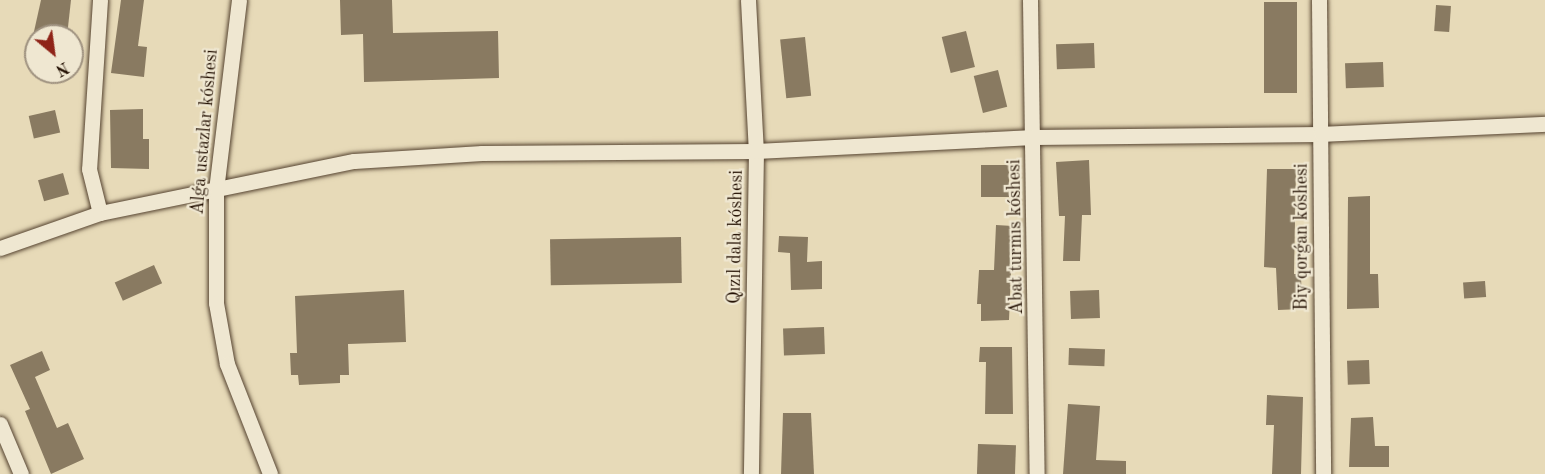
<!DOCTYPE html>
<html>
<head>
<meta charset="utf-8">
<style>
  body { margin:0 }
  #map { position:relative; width:1545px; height:474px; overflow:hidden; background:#e7dab8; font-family:"Old Standard TT",serif }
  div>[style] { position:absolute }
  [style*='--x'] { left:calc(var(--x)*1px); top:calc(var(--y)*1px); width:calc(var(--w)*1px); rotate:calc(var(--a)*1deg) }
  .building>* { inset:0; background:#897a61; transform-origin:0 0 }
  .roads { filter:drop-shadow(0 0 2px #554330) drop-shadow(0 0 2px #554330) }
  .street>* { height:15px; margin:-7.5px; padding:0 7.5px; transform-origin:7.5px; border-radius:7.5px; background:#efe7d1 }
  span { translate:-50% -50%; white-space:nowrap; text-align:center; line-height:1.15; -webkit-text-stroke:4.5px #efe7d1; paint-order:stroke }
  .street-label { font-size:18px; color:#241103 }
  .north { position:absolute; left:24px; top:24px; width:60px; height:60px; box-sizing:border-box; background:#efe7d1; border:2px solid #9e917f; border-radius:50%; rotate:151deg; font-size:16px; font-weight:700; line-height:24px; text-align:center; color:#241103 }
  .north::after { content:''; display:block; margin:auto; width:21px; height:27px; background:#8f2418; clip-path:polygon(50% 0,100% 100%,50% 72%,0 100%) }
</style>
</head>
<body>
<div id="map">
  <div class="building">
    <i style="clip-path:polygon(41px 0,71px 0,67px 36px,33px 36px)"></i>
    <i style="clip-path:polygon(121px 0,144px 0,138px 46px,147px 47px,144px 77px,111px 73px)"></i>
    <i style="clip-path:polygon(340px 0,392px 0,393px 33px,498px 31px,499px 78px,364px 82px,363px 34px,341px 35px)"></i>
    <i style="left:1297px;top:2px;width:91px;height:33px;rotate:90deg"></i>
    <i style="left:1436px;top:5px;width:15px;height:26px;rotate:4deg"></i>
    <i style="left:966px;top:31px;width:37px;height:25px;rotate:76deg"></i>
    <i style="left:805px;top:37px;width:59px;height:25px;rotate:84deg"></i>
    <i style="left:1094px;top:43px;width:25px;height:38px;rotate:88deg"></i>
    <i style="left:1383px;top:62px;width:25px;height:38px;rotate:88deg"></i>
    <i style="left:998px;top:70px;width:38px;height:25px;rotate:76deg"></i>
    <i style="clip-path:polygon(143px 109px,143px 139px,149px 139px,149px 169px,111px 168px,110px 110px)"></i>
    <i style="left:55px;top:110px;width:23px;height:27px;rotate:77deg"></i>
    <i style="clip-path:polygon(1089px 160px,1091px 215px,1082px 215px,1080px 261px,1063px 261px,1065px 216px,1059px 216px,1056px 162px)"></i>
    <i style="left:981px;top:165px;width:28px;height:32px"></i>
    <i style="clip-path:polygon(1267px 169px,1296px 169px,1294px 274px,1301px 274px,1302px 309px,1278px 310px,1276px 268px,1264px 267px)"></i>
    <i style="left:63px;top:173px;width:22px;height:26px;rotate:74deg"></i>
    <i style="clip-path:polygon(1370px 196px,1370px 274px,1378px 274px,1379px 308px,1347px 309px,1348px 197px)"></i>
    <i style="clip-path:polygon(996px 225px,1013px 226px,1009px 320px,981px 321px,981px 304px,977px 304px,979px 270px,994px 270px)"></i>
    <i style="clip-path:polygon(779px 236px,808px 237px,807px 262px,822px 261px,822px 289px,791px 290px,790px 253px,778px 252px)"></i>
    <i style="left:681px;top:237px;width:46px;height:131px;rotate:89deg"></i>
    <i style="left:154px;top:265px;width:20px;height:43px;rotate:66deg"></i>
    <i style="left:1485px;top:281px;width:16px;height:22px;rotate:86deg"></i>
    <i style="clip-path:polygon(404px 290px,406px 342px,348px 344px,349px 375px,340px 375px,340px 383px,299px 385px,298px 375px,291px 375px,290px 353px,297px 353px,295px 296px)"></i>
    <i style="left:1099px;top:290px;width:28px;height:29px;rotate:88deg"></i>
    <i style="left:824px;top:327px;width:27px;height:41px;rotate:88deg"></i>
    <i style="clip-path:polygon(980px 347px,1012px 347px,1013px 414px,985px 414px,986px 362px,979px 362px)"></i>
    <i style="left:1069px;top:348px;width:36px;height:17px;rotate:2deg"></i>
    <i style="clip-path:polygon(42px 351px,50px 370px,35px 377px,57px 428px,68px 423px,84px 459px,51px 474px,25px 411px,30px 409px,10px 365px)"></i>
    <i style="left:1369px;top:360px;width:24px;height:22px;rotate:88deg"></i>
    <i style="clip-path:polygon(1267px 395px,1303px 397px,1301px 474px,1272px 474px,1274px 425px,1266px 425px)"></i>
    <i style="clip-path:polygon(1068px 404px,1100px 406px,1096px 460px,1126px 461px,1126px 474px,1063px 474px)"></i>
    <i style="clip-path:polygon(783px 413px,811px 413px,814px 474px,781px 474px)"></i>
    <i style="clip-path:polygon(1373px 417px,1375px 446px,1389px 446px,1389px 467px,1349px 467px,1351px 418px)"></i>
    <i style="left:978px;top:444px;width:38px;height:30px;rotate:2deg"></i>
  </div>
  <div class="roads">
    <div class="street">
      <i style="--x:100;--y:0;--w:169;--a:93.7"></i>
      <i style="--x:89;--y:169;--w:45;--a:76"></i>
      <i style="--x:239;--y:0;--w:190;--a:96.9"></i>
      <i style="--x:216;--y:189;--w:114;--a:90"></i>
      <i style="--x:216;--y:303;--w:62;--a:79.8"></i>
      <i style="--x:227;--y:364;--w:118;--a:68.6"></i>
      <i style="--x:748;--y:0;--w:151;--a:87"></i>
      <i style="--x:756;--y:151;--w:323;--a:90.9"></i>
      <i style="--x:1030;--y:0;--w:474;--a:89.2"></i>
      <i style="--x:1319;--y:0;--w:474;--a:89.5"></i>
      <i style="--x:0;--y:248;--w:106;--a:-19.3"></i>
      <i style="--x:100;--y:213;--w:259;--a:-11.6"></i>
      <i style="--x:354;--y:161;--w:128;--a:-3.6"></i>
      <i style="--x:482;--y:153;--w:274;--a:-0.4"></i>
      <i style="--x:756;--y:151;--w:278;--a:-2.9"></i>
      <i style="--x:1034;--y:137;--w:287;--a:-0.6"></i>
      <i style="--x:1321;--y:134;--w:224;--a:-2.6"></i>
      <i style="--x:0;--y:424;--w:54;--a:67.2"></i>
    </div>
  </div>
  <div class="street-label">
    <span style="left:205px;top:132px;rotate:-85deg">Alǵa ustazlar kóshesi</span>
    <span style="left:736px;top:237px;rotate:-89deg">Qızıl dala kóshesi</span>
    <span style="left:1016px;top:237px;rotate:-91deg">Abat turmıs kóshesi</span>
    <span style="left:1302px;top:237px;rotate:-90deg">Biy qorǵan kóshesi</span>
  </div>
  <div class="north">N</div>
</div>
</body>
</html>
